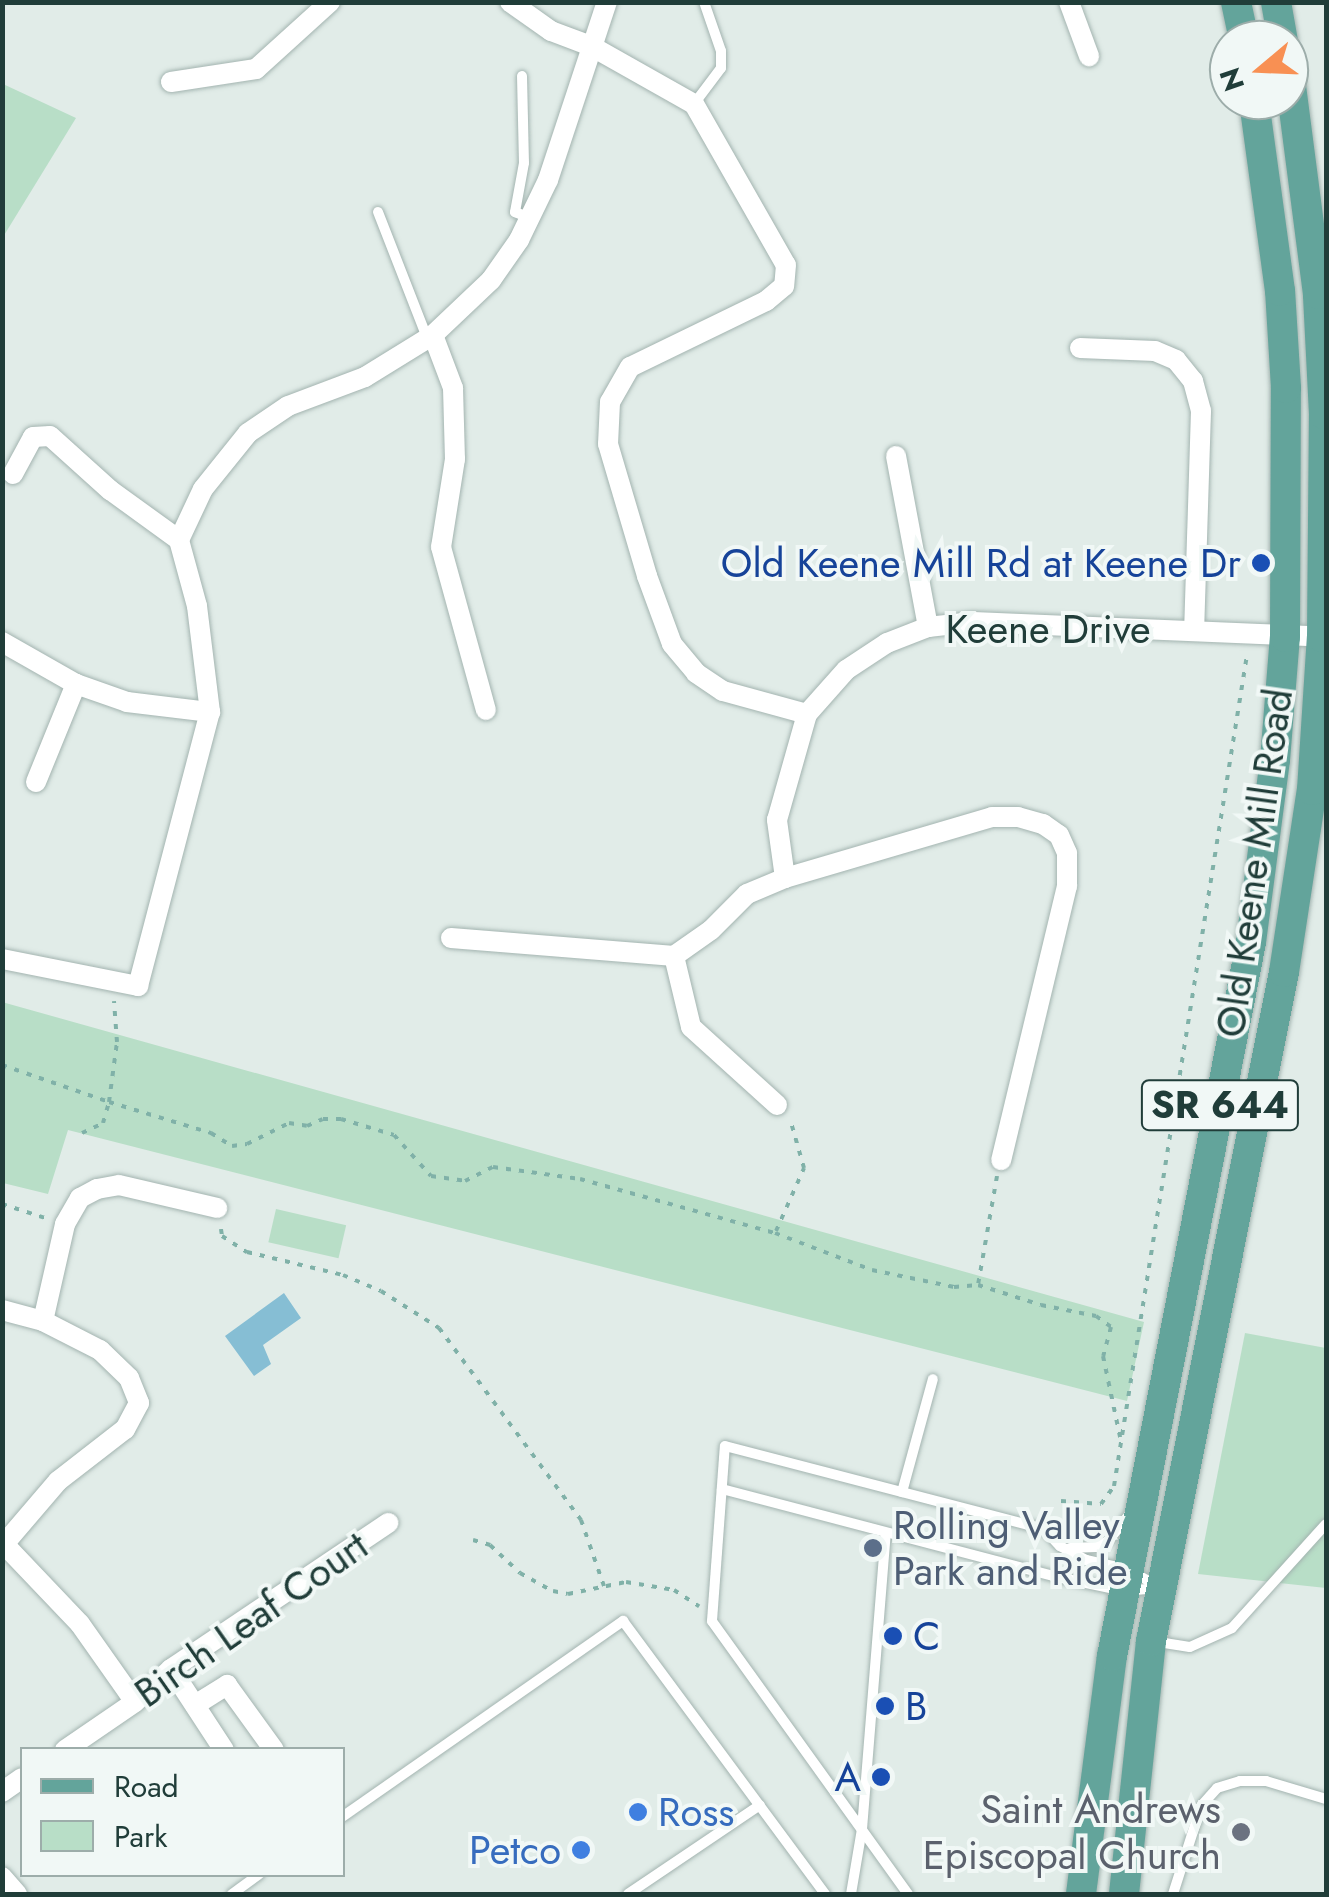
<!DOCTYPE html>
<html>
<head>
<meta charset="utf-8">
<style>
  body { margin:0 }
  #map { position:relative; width:1329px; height:1897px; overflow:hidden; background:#e1ece8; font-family:Jost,sans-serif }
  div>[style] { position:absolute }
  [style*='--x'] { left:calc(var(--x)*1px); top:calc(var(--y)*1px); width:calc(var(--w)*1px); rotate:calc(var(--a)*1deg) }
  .green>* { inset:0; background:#b8dec7; transform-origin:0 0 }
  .water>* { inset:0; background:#86bed4 }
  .path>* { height:4px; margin-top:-2px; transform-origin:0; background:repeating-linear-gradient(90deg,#80b1a8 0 5px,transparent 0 13px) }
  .roads { filter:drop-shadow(0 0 2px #a3b4b0) drop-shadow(0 0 2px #a3b4b0) }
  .service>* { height:10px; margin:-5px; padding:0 5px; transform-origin:5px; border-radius:5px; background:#fff }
  .minor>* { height:20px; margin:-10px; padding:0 10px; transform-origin:10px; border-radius:10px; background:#fff }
  .primary>* { height:30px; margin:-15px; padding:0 15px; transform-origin:15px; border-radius:15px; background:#63a49b }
  .dots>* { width:28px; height:28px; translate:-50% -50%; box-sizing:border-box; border:5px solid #f1f8f6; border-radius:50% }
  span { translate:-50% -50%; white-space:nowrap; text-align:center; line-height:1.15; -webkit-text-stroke:8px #f1f8f6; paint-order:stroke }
  .shield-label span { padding:2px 8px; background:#f1f8f6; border:2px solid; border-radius:8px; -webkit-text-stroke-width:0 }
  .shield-label { font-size:38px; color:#203d39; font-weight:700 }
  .transit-label { font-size:40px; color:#164399 }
  .right { translate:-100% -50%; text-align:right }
  .left { translate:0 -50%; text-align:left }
  .street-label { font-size:40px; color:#203d39 }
  .service-label { font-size:40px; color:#4e5e75 }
  .worship-label { font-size:40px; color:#5b616d }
  .shop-label { font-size:40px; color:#366cbe }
  .frame { position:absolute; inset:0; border:5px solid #203d39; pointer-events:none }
  .legend { position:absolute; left:20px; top:1747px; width:325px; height:130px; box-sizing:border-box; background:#f1f8f6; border:2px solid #9dadaa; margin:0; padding:12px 18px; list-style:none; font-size:30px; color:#203d39 }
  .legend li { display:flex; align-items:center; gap:20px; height:50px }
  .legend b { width:50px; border:2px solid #9dadaa }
  .north { position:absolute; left:1209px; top:20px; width:100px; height:100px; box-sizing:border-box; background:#f1f8f6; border:2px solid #9dadaa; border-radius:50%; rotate:251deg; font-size:28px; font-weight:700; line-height:40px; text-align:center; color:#203d39 }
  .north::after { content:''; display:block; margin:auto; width:35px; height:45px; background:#f89053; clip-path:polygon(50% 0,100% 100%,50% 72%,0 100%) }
</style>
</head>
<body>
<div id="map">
  <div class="green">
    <i style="clip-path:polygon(3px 84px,76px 118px,3px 237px)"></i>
    <i style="clip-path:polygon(2px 1002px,1144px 1322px,1127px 1401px,68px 1130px,48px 1194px,3px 1183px)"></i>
    <i style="left:276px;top:1209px;width:72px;height:34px;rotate:13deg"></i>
    <i style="clip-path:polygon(1245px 1333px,1326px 1348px,1326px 1588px,1198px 1574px)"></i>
  </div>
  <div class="water">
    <i style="clip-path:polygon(284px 1293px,301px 1318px,263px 1345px,271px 1364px,254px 1376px,225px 1336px)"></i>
  </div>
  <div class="path">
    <i style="--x:2;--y:1065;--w:113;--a:19.1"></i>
    <i style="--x:109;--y:1102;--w:61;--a:-82.4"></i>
    <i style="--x:117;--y:1042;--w:41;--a:-94.2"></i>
    <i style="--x:82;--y:1133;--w:23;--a:-25"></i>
    <i style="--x:103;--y:1123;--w:22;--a:-74"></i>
    <i style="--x:109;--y:1102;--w:107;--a:16.9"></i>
    <i style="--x:211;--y:1133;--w:25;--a:32"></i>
    <i style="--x:232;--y:1146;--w:15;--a:-8"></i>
    <i style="--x:247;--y:1144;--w:47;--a:-26.6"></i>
    <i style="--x:289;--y:1123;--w:18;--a:9"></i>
    <i style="--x:307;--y:1126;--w:17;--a:-24"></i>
    <i style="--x:323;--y:1119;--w:18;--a:0"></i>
    <i style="--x:341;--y:1119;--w:55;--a:16.8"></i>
    <i style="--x:394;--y:1135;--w:55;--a:47.9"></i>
    <i style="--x:431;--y:1176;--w:34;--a:8"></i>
    <i style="--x:465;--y:1181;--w:31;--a:-27"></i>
    <i style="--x:493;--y:1167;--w:88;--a:7.9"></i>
    <i style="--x:580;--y:1179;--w:202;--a:15.5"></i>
    <i style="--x:775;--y:1233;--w:104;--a:20.9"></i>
    <i style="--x:872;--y:1270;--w:84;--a:11.7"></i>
    <i style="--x:954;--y:1287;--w:24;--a:-5"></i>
    <i style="--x:997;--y:1176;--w:111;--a:99.9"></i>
    <i style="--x:978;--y:1285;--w:66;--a:17.6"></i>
    <i style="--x:1041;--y:1305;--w:56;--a:11.3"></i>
    <i style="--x:1096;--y:1316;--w:19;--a:36"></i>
    <i style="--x:1111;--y:1327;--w:30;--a:105"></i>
    <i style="--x:1103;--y:1356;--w:83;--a:78.1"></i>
    <i style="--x:2;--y:1204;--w:45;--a:18"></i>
    <i style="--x:221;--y:1229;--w:7;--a:82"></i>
    <i style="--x:222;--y:1236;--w:30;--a:33"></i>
    <i style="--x:247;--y:1252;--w:99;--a:13.5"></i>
    <i style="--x:343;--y:1275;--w:41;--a:22.8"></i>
    <i style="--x:381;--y:1291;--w:69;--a:32.5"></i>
    <i style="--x:439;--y:1328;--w:239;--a:53.5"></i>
    <i style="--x:581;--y:1520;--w:70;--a:70.8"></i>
    <i style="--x:776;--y:1231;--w:69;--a:-66"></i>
    <i style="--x:804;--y:1168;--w:51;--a:-105.9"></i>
    <i style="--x:1061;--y:1501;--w:40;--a:4.3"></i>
    <i style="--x:1101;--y:1504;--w:22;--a:-54"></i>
    <i style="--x:1114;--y:1486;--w:842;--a:-80.91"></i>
    <i style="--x:473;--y:1540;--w:18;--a:16"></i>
    <i style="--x:490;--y:1545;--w:41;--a:43"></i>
    <i style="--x:520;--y:1573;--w:38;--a:29"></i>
    <i style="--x:553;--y:1591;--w:15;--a:11"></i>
    <i style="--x:568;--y:1594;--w:59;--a:-11.7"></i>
    <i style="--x:626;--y:1582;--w:49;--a:9.5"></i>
    <i style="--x:674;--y:1590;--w:30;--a:33"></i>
  </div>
  <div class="roads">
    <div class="service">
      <i style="--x:522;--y:76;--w:87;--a:88.7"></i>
      <i style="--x:524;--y:163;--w:50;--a:100.4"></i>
      <i style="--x:515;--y:212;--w:16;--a:22"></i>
      <i style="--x:694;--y:104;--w:45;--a:-53.1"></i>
      <i style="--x:721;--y:68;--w:17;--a:-90"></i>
      <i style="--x:721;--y:51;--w:52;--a:-109.1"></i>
      <i style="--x:378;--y:212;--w:135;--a:68.7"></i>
      <i style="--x:722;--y:1489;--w:342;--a:14.7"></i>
      <i style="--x:1053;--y:1576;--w:73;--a:11.9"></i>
      <i style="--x:1124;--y:1591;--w:34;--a:-5"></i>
      <i style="--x:902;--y:1492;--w:117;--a:-74.7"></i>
      <i style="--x:1070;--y:1548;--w:26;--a:-2"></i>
      <i style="--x:1096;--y:1547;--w:13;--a:-27"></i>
      <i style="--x:1108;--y:1541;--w:33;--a:-51"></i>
      <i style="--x:1152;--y:1641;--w:38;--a:9"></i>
      <i style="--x:1190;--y:1647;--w:46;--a:-24.3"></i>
      <i style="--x:1232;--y:1628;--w:140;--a:-47.9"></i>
      <i style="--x:342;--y:1817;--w:343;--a:-34.9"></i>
      <i style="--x:623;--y:1621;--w:340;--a:53.5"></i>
      <i style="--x:232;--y:1894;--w:34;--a:-36"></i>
      <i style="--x:628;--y:1894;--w:159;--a:-34"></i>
      <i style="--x:851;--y:1894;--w:66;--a:-80.4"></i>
      <i style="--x:862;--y:1829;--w:297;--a:-85.4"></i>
      <i style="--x:908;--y:1894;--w:336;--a:-125.7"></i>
      <i style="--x:712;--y:1621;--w:175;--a:-85.8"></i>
      <i style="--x:725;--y:1446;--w:330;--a:14.6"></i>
      <i style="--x:1044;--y:1529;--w:23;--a:47"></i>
      <i style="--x:1060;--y:1546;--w:30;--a:28"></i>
      <i style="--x:1086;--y:1560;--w:42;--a:12.4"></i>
      <i style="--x:1127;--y:1569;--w:37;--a:29"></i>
      <i style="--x:1173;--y:1894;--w:92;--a:-72.3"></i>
      <i style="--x:1201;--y:1806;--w:24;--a:-48"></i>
      <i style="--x:1217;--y:1788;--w:24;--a:-17"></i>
      <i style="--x:1240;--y:1781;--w:26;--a:0"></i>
      <i style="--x:1266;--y:1781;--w:63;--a:16.7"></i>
    </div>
    <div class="minor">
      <i style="--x:510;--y:2;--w:50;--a:35.3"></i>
      <i style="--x:551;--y:31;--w:43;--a:20.6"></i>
      <i style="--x:591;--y:46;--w:118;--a:29.4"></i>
      <i style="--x:694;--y:104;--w:185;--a:60.3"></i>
      <i style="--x:786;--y:265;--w:21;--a:95"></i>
      <i style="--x:784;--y:286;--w:23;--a:140"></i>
      <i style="--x:766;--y:301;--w:151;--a:154.1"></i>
      <i style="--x:630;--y:367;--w:40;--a:119.7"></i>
      <i style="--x:610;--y:402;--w:42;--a:92.7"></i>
      <i style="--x:608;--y:444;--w:138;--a:73.5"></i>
      <i style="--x:647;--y:576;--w:72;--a:69.8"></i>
      <i style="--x:672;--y:644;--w:38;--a:50"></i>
      <i style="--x:696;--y:673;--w:32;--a:34"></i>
      <i style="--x:723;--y:691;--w:87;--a:15.3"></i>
      <i style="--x:1069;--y:2;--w:58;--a:69.7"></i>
      <i style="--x:171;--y:82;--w:86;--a:-8.7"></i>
      <i style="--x:256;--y:69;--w:100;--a:-42.2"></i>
      <i style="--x:433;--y:335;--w:57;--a:69.3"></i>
      <i style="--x:453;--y:388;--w:71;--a:88.4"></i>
      <i style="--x:455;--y:459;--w:89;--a:99"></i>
      <i style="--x:441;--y:547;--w:169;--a:74.6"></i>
      <i style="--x:1080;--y:348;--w:75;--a:2.3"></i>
      <i style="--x:1155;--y:351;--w:23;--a:23"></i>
      <i style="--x:1176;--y:360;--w:27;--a:51"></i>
      <i style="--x:1193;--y:381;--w:31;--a:75"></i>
      <i style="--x:1201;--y:411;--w:220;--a:91.8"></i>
      <i style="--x:896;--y:456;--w:174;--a:79.4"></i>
      <i style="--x:13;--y:474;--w:42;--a:-61.6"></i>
      <i style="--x:33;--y:437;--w:17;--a:-3"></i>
      <i style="--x:50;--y:436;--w:81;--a:42"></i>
      <i style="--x:110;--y:490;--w:85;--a:35.9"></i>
      <i style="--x:179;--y:540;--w:56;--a:-64.8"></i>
      <i style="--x:203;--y:489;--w:72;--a:-51.2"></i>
      <i style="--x:248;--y:433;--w:48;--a:-34"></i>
      <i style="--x:288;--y:406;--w:82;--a:-20.6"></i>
      <i style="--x:365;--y:377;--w:80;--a:-31.7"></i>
      <i style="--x:433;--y:335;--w:80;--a:-43.5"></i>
      <i style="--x:491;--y:280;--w:49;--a:-55"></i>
      <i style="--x:519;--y:240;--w:67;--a:-64.2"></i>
      <i style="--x:548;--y:180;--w:188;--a:-71.7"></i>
      <i style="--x:2;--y:642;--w:85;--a:29.6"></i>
      <i style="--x:76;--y:684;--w:54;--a:19.4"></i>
      <i style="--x:127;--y:702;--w:84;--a:6.9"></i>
      <i style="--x:36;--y:782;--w:106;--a:-67.8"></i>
      <i style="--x:785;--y:878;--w:216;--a:-16.4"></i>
      <i style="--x:992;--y:817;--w:26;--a:0"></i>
      <i style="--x:1018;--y:817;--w:26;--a:16"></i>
      <i style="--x:1043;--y:824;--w:19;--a:35"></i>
      <i style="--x:1059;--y:835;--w:20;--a:66"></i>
      <i style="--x:1067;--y:853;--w:33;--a:90"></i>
      <i style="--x:1067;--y:886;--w:282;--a:103.5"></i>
      <i style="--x:451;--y:938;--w:224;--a:4.6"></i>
      <i style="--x:674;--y:956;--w:45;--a:-35.1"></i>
      <i style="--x:711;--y:930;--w:51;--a:-45"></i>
      <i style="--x:747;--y:894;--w:41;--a:-22.8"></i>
      <i style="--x:785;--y:878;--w:59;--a:-97.9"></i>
      <i style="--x:777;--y:820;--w:110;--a:-74.2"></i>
      <i style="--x:807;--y:714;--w:59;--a:-48.4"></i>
      <i style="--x:846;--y:670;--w:49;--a:-33.4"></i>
      <i style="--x:887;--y:643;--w:44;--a:-21.3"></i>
      <i style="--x:928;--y:627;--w:45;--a:-6.3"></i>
      <i style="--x:973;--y:622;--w:353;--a:2.4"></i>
      <i style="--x:674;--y:956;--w:73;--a:76.5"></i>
      <i style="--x:691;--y:1027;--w:116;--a:42.2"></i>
      <i style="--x:2;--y:959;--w:139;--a:11.2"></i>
      <i style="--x:138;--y:986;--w:283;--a:-75.3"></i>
      <i style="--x:210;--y:712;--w:107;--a:-97"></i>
      <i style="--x:197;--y:606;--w:68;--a:-105.3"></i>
      <i style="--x:2;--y:1310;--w:42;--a:15"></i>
      <i style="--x:43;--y:1321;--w:64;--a:27"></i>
      <i style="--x:100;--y:1350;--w:40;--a:44"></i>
      <i style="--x:129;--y:1378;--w:27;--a:68"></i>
      <i style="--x:139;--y:1403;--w:30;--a:118"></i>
      <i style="--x:125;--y:1429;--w:85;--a:142.2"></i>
      <i style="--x:58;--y:1481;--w:82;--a:130.5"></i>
      <i style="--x:43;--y:1321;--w:99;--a:-77.2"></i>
      <i style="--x:65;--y:1224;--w:30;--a:-60"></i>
      <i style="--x:80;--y:1198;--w:19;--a:-28"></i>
      <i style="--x:97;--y:1189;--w:22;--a:-10"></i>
      <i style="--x:119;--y:1185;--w:101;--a:13.2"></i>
      <i style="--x:2;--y:1542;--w:113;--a:46.4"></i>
      <i style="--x:80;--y:1624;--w:95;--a:54.8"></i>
      <i style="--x:171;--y:1669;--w:97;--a:56.8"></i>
      <i style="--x:195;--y:1705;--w:38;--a:-32"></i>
      <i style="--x:227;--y:1685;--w:80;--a:54.1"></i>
      <i style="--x:65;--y:1750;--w:85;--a:-34.4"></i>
      <i style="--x:135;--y:1702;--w:49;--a:-42.5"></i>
      <i style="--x:171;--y:1669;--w:262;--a:-33.9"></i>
      <i style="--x:2;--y:1792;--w:24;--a:-35"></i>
      <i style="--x:2;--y:1877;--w:23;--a:49"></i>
    </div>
    <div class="primary">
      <i style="--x:1236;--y:2;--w:39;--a:78"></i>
      <i style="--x:1276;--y:2;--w:39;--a:80"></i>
      <i style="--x:1081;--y:1894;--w:240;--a:-82.6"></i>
      <i style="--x:1112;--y:1656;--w:727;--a:-78.98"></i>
      <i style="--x:1251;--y:942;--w:184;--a:-82.5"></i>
      <i style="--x:1275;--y:760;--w:123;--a:-85.4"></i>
      <i style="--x:1285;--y:637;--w:249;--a:-89.8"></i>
      <i style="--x:1286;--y:388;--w:97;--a:-93.5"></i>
      <i style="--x:1280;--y:291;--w:193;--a:-97.8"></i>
      <i style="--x:1124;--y:1894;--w:254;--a:-83.9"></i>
      <i style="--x:1151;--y:1641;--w:682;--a:-78.76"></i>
      <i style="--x:1284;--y:972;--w:184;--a:-81.3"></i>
      <i style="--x:1312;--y:790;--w:153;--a:-86.3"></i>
      <i style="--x:1322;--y:637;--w:223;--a:-89.5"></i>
      <i style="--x:1324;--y:414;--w:120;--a:-92.9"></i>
      <i style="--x:1318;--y:294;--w:224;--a:-97.4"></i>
    </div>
  </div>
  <div class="dots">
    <i style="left:1261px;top:563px;background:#1a4fb4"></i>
    <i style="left:873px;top:1548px;background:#5c6f8a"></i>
    <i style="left:893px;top:1636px;background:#1a4fb4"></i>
    <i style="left:885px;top:1706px;background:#1a4fb4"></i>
    <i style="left:881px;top:1777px;background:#1a4fb4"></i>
    <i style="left:638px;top:1812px;background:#3f7fe0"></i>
    <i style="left:1241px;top:1832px;background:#6b7280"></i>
    <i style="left:581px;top:1850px;background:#3f7fe0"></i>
  </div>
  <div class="shield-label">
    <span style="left:1220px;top:1105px">SR 644</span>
  </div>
  <div class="transit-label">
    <span class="right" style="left:1241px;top:563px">Old Keene Mill Rd at Keene Dr</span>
    <span class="left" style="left:913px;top:1636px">C</span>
    <span class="left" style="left:905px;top:1706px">B</span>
    <span class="right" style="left:861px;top:1777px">A</span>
  </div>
  <div class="street-label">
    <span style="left:1048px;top:629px">Keene Drive</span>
    <span style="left:1254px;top:863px;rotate:-82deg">Old Keene Mill Road</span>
    <span style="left:251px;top:1619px;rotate:-35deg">Birch Leaf Court</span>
  </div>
  <div class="service-label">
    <span class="left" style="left:893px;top:1548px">Rolling Valley<br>Park and Ride</span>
  </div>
  <div class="worship-label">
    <span class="right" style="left:1221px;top:1832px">Saint Andrews<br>Episcopal Church</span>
  </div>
  <div class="shop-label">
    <span class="left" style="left:658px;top:1812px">Ross</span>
    <span class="right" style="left:561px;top:1850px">Petco</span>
  </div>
  <div class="frame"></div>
  <ul class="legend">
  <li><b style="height:12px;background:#63a49b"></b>Road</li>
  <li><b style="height:28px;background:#b8dec7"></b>Park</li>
  </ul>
  <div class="north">N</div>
</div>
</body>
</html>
